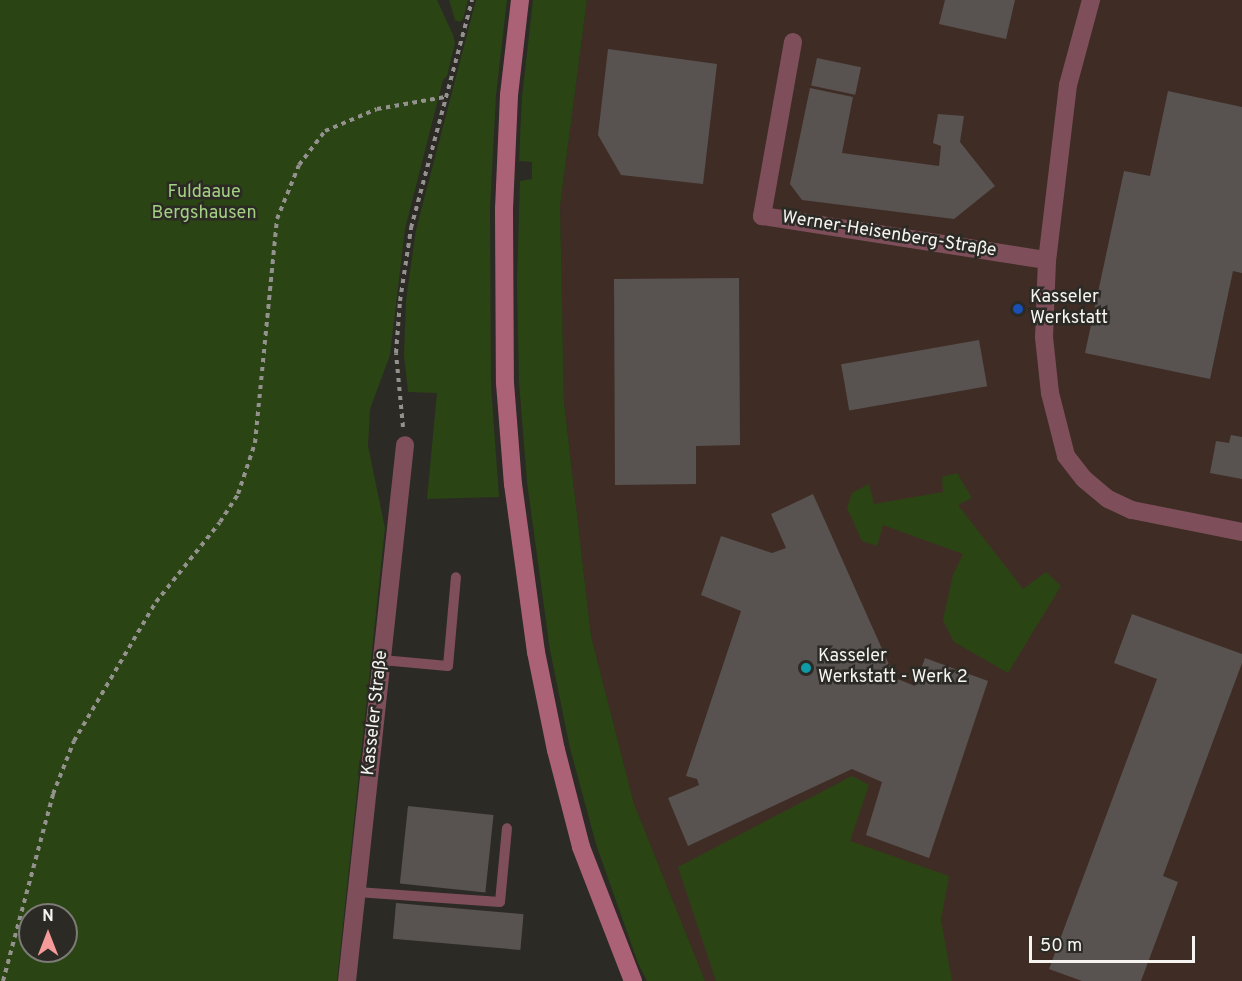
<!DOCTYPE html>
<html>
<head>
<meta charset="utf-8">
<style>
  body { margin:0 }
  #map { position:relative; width:1242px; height:981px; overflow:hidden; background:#2c2a25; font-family:Overpass,sans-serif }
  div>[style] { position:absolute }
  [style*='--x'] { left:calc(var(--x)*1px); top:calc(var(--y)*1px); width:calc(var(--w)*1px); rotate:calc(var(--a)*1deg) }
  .industrial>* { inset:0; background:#3f2d25 }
  .green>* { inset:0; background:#2b4414 }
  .building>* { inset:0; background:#585251; transform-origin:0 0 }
  .path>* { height:4px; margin-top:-2px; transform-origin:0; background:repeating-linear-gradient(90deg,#93928e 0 4.5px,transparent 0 9px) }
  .lane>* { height:10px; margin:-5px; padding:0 5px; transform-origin:5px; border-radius:5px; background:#7e4f5b }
  .street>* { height:18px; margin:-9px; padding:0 9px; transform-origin:9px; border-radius:9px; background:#7e4f5b }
  .secondary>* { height:18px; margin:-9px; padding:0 9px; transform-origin:9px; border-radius:9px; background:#ac6276 }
  .dots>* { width:16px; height:16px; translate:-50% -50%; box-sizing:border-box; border:3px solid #2c2a25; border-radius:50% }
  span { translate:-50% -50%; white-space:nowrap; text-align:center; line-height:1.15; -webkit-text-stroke:5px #2c2a25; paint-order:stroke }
  .park-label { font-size:18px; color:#a3d082 }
  .street-label { font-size:18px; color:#f5f4f1 }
  .poi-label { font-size:18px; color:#f5f4f1 }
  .left { translate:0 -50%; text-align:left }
  .north { position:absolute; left:18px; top:903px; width:60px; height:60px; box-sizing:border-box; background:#2c2a25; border:2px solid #7c7b77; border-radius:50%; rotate:0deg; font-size:16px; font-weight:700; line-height:24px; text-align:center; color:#f5f4f1 }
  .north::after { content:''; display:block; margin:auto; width:21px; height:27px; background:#f59b9a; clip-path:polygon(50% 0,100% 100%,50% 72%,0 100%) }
  .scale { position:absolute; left:1029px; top:936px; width:166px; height:27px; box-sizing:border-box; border:3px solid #f5f4f1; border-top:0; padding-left:8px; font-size:18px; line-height:21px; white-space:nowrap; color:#f5f4f1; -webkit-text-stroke:4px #2c2a25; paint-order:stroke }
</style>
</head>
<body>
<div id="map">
  <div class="industrial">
    <i style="clip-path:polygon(587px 0,1242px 0,1242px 981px,705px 981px,634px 804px,591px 636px,564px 401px,560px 206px)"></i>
  </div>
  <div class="green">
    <i style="clip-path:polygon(evenodd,0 0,437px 0,453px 35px,455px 43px,447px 76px,443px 80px,405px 229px,390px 355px,370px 409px,368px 446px,385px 528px,337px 981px,0 981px,0 0,30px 915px,66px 915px,66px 951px,30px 951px,30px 915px)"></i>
    <i style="clip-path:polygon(449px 0,468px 0,463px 19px,459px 22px,455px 20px)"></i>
    <i style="clip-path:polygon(476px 0,507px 0,496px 95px,490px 209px,491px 386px,499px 497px,427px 499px,437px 393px,408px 392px,404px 355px,406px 300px,416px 230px)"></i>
    <i style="clip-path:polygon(533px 0,587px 0,560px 206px,564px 402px,591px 636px,634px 804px,705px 981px,647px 981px,638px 963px,596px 844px,570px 748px,550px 650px,527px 482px,519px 382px,517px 284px,520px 181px,532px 179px,532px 162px,519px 161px,522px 97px)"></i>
    <i style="clip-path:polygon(957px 473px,972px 498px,958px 505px,1023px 589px,1046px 572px,1061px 586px,1008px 673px,954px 642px,943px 620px,953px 575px,963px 554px,883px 525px,877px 546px,862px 541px,847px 508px,852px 493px,869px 484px,874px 504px,943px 492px,942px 477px)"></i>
    <i style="clip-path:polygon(852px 776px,869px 785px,850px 841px,949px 876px,941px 920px,952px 981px,716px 981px,678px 867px)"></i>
  </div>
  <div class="building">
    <i style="clip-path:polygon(945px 0,1015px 0,1006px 39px,939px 24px)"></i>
    <i style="clip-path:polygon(608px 49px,717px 64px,703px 184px,621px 175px,598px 135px)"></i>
    <i style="left:817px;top:58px;width:45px;height:28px;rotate:12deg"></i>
    <i style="clip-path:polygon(810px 88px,853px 97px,842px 153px,939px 166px,941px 146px,933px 143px,938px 114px,964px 116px,960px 142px,995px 186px,954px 219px,802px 200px,790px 184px)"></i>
    <i style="clip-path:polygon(1168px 91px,1242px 107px,1242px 273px,1233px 271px,1210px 379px,1085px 353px,1124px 171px,1150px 176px)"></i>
    <i style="clip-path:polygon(739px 278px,740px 445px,696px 446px,696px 484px,615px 485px,614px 279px)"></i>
    <i style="left:979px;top:340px;width:47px;height:140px;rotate:80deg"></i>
    <i style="clip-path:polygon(1231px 435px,1242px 437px,1242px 479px,1210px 473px,1216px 441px,1229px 443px)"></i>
    <i style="clip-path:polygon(813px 494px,895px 678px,915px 686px,925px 658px,988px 681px,929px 858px,866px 835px,882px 782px,852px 769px,688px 846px,668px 798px,699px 785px,697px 779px,686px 776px,741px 611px,701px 595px,721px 536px,772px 553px,786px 548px,771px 514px)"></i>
    <i style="clip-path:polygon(1132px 614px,1242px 654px,1242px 663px,1163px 876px,1178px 882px,1141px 981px,1082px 981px,1049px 969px,1157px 679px,1114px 663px)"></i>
    <i style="left:408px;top:806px;width:86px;height:78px;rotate:6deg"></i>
    <i style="left:396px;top:903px;width:128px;height:36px;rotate:5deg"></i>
  </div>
  <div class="path">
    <i style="--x:403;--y:427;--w:74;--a:-95.4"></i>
    <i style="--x:396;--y:353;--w:52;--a:-85.6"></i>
    <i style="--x:400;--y:301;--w:74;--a:-81.4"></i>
    <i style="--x:411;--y:228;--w:236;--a:-75"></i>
    <i style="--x:3;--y:981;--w:194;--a:-75"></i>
    <i style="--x:53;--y:794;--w:57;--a:-68.4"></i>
    <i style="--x:74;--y:741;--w:161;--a:-59.5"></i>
    <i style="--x:156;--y:602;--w:102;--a:-51.3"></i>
    <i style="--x:220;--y:522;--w:33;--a:-57"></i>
    <i style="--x:238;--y:494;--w:54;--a:-71.6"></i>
    <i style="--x:255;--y:443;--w:225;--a:-84.4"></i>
    <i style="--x:277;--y:219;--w:58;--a:-67.8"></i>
    <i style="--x:299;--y:165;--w:43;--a:-52.6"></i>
    <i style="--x:325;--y:131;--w:56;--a:-22.9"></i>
    <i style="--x:377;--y:109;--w:69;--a:-10"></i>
  </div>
  <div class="lane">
    <i style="--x:382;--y:660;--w:66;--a:5.2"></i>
    <i style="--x:448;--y:666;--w:89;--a:-84.9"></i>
    <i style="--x:357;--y:892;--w:143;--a:4"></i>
    <i style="--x:500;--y:902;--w:74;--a:-84.6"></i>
  </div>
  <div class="street">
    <i style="--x:1091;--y:0;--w:88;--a:105.1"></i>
    <i style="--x:1068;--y:85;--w:176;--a:96.8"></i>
    <i style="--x:1047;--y:260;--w:77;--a:92.2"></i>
    <i style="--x:1044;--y:337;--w:56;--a:83.9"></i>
    <i style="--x:1050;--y:393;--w:65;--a:75.7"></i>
    <i style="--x:1066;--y:456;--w:29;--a:52"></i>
    <i style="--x:1084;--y:479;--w:31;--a:40"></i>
    <i style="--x:1108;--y:499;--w:26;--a:25"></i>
    <i style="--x:1132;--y:510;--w:112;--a:11.3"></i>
    <i style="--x:793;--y:42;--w:177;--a:100.1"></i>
    <i style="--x:762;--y:216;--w:288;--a:8.8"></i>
    <i style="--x:347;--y:981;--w:539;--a:-83.82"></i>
  </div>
  <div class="secondary">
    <i style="--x:520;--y:0;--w:96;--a:96.6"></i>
    <i style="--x:509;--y:95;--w:114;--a:92.5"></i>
    <i style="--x:504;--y:209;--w:174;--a:89.7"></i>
    <i style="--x:505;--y:383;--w:101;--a:85.5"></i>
    <i style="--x:513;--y:484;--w:170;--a:82.2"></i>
    <i style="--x:536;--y:652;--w:100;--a:78.5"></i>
    <i style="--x:556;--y:750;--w:100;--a:75.5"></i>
    <i style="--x:581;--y:847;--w:144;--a:68.8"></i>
  </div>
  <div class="dots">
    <i style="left:1018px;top:309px;background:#1a4fb4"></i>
    <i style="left:806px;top:668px;background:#0f9aa8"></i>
  </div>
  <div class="park-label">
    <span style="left:204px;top:204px">Fuldaaue<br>Bergshausen</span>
  </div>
  <div class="street-label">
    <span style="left:889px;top:235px;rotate:9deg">Werner-Heisenberg-Straße</span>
    <span style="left:376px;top:713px;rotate:-84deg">Kasseler Straße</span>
  </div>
  <div class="poi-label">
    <span class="left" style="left:1030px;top:309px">Kasseler<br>Werkstatt</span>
    <span class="left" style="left:818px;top:668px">Kasseler<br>Werkstatt - Werk 2</span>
  </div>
  <div class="north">N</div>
  <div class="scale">50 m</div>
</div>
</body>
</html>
